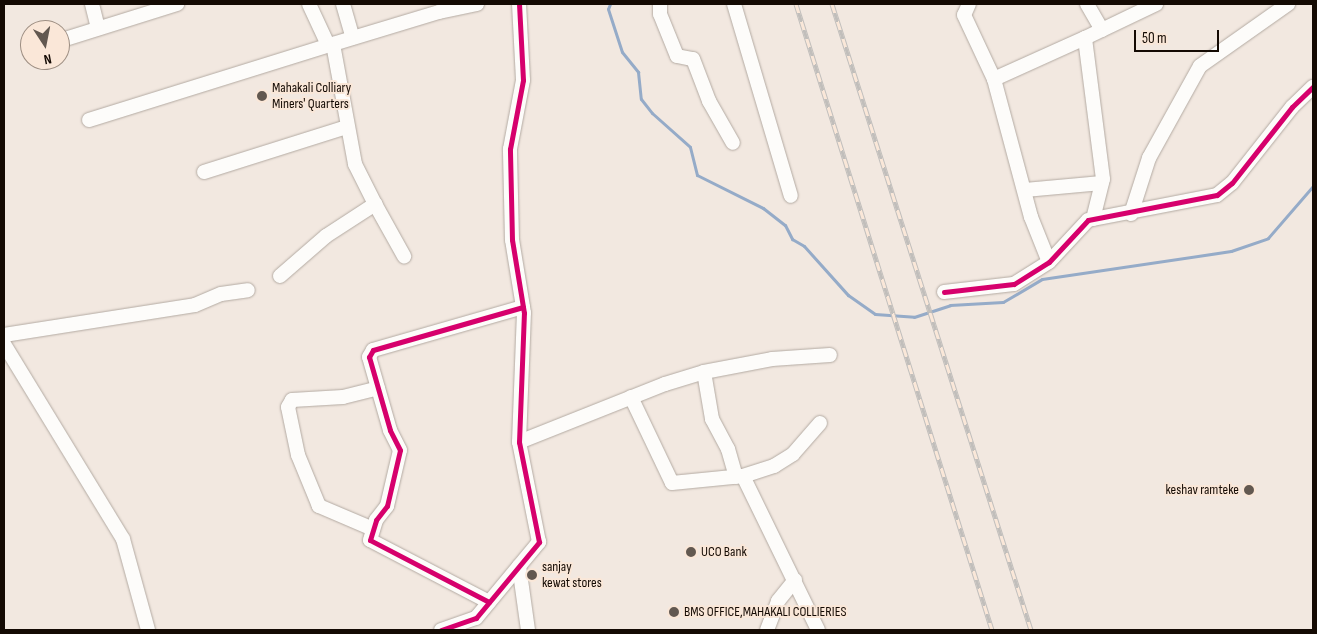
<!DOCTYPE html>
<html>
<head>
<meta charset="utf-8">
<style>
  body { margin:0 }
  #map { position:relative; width:1317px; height:634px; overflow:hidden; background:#f2e8e0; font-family:"Sofia Sans Condensed",sans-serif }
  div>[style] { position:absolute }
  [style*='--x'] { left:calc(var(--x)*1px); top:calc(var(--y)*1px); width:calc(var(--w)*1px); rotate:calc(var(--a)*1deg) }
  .stream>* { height:3px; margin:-1.5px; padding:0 1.5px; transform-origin:1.5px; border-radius:1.5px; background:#95abc8 }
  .roads { filter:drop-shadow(0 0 1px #b3aaa2) drop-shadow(0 0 1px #b3aaa2) }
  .minor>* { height:14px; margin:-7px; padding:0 7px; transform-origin:7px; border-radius:7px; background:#fdfcfa }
  .rail>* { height:5px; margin-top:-2.5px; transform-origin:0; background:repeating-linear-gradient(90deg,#fae7d8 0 9px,#c1bebb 0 18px); box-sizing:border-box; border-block:1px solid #c1bebb }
  .cycleway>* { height:5px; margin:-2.5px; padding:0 2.5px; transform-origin:2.5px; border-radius:2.5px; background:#d6006c }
  .dots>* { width:14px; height:14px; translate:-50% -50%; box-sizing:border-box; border:2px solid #fae7d8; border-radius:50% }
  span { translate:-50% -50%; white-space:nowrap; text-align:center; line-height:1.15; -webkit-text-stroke:4px #fae7d8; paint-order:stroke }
  .poi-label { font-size:14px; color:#140a03 }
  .left { translate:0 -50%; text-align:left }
  .right { translate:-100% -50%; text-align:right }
  .frame { position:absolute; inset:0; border:5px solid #140a03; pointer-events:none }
  .north { position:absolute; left:20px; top:20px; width:50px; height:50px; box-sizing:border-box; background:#fae7d8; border:1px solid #9e8f83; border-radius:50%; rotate:169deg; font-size:14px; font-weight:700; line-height:20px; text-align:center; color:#140a03 }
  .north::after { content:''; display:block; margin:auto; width:18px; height:22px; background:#625850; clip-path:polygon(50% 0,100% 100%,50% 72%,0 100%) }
  .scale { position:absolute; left:1134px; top:30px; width:85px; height:22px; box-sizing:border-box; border:2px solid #140a03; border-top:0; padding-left:6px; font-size:15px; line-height:18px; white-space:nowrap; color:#140a03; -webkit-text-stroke:4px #fae7d8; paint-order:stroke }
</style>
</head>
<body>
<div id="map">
  <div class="stream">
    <i style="--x:610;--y:4;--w:5;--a:112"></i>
    <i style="--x:608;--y:9;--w:45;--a:72"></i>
    <i style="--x:622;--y:52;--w:26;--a:51"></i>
    <i style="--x:638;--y:72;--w:27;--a:84"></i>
    <i style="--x:641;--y:99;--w:18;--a:52"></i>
    <i style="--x:652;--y:113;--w:51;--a:41.8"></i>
    <i style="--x:690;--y:147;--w:29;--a:76"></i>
    <i style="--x:697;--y:175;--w:74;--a:26.6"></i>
    <i style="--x:763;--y:208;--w:28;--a:38"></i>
    <i style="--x:785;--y:225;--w:16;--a:63"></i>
    <i style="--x:792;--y:239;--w:14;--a:30"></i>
    <i style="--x:804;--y:246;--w:66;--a:48.1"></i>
    <i style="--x:848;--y:295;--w:33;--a:35"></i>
    <i style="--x:875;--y:314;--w:39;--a:4"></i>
    <i style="--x:914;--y:317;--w:38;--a:-18"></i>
    <i style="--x:950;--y:305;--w:53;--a:-3.2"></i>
    <i style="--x:1003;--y:302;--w:45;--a:-30.5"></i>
    <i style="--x:1042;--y:279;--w:191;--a:-8.4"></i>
    <i style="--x:1231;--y:251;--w:39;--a:-19"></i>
    <i style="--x:1268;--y:238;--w:69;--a:-49.1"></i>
  </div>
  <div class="roads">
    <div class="minor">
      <i style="--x:92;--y:4;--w:25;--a:76"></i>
      <i style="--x:309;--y:4;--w:45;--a:65.1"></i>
      <i style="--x:343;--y:4;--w:35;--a:74"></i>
      <i style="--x:660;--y:4;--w:10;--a:90"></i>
      <i style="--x:660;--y:14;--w:45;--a:68"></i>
      <i style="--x:677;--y:56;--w:16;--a:11"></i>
      <i style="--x:693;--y:59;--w:45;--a:69.1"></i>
      <i style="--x:709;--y:101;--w:48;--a:60.3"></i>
      <i style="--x:734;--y:4;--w:200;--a:73.5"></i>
      <i style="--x:969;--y:4;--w:12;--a:114"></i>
      <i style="--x:964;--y:15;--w:71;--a:64.9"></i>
      <i style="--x:994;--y:79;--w:143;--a:75"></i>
      <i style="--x:1031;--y:217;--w:48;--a:68.2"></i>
      <i style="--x:1087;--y:4;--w:30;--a:60"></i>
      <i style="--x:62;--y:40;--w:121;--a:-17.4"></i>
      <i style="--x:994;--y:79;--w:100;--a:-24.3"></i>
      <i style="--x:89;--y:120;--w:256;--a:-17.3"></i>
      <i style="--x:204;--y:172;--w:150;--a:-17.5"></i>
      <i style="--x:1025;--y:190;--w:77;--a:-5.2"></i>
      <i style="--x:375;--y:204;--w:60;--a:60.9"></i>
      <i style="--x:1131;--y:214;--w:59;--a:-72.2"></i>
      <i style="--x:1149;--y:158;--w:105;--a:-61"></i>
      <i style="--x:1200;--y:66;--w:108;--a:-35.2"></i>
      <i style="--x:1093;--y:219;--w:41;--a:-76"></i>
      <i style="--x:1103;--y:179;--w:142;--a:-97.3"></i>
      <i style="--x:1085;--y:38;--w:79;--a:-25.6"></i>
      <i style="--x:280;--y:276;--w:61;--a:-41"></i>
      <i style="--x:326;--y:236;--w:59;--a:-33.1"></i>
      <i style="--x:375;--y:204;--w:45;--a:-116.6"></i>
      <i style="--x:355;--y:164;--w:122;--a:-100.4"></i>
      <i style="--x:333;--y:44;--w:111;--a:-16.8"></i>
      <i style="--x:439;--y:12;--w:39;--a:-12"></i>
      <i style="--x:944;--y:292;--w:70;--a:-6.5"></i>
      <i style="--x:1014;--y:284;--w:41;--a:-32.2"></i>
      <i style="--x:1049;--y:262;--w:57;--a:-47.1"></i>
      <i style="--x:1088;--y:220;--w:131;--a:-11"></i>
      <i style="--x:1217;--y:195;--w:19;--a:-39"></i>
      <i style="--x:1232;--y:183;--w:97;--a:-51.7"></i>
      <i style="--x:1292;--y:107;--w:29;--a:-44"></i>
      <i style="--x:4;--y:335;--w:193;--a:-8.9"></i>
      <i style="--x:195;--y:305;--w:28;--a:-23"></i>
      <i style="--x:221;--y:294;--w:27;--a:-8"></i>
      <i style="--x:4;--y:344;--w:228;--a:58.6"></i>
      <i style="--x:123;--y:539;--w:94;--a:74.6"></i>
      <i style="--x:704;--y:372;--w:48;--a:80.3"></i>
      <i style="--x:712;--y:419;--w:34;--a:62"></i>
      <i style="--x:728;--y:449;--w:29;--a:74"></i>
      <i style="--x:631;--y:397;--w:95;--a:64.5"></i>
      <i style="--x:672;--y:483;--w:71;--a:-5.6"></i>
      <i style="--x:743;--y:476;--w:33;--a:-18"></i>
      <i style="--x:774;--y:466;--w:22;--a:-32"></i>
      <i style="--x:793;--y:454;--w:41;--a:-48.9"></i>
      <i style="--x:519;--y:442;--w:157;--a:-21.7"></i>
      <i style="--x:665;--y:384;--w:41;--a:-17.1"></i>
      <i style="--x:704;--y:372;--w:69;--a:-10.8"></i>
      <i style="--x:772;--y:359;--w:58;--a:-3.9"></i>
      <i style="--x:743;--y:476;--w:171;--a:64"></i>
      <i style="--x:373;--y:529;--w:59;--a:-156.9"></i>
      <i style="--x:319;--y:506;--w:55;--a:-112.4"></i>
      <i style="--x:298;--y:455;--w:49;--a:-101.8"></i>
      <i style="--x:288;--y:407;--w:8;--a:-60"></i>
      <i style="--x:292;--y:400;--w:51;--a:-3.4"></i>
      <i style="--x:343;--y:397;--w:36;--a:-14"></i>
      <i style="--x:519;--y:566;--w:65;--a:82"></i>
      <i style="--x:489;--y:602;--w:134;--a:-152.5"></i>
      <i style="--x:370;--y:540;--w:21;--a:-73"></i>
      <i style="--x:376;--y:520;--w:18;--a:-52"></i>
      <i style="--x:387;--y:506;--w:57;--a:-76.9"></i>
      <i style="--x:400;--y:450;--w:22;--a:-117"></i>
      <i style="--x:390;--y:430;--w:76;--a:-106"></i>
      <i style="--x:369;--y:357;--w:8;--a:-60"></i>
      <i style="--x:373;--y:350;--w:156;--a:-16"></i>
      <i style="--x:441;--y:630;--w:37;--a:-19"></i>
      <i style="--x:476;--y:618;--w:99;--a:-50.3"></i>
      <i style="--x:539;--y:542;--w:102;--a:-101.3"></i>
      <i style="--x:519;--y:442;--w:129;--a:-87.8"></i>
      <i style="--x:524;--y:313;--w:74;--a:-99.3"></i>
      <i style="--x:512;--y:240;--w:91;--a:-91.3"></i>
      <i style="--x:510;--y:149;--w:70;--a:-79.3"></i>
      <i style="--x:523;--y:80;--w:76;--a:-93"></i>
      <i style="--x:767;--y:630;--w:31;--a:-69"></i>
      <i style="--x:778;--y:601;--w:27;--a:-51"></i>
    </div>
  </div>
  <div class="rail">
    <i style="--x:796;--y:4;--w:656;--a:72.61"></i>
    <i style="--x:832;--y:4;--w:657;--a:72.36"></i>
  </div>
  <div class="cycleway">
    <i style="--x:944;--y:292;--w:70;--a:-6.5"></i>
    <i style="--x:1014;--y:284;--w:41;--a:-32.2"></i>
    <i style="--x:1049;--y:262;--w:57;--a:-47.1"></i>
    <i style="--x:1088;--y:220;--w:131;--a:-11"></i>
    <i style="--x:1217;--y:195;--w:19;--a:-39"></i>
    <i style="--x:1232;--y:183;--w:97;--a:-51.7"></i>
    <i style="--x:1292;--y:107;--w:29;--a:-44"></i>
    <i style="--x:489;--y:602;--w:134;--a:-152.5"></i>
    <i style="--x:370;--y:540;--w:21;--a:-73"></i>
    <i style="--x:376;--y:520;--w:18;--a:-52"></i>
    <i style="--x:387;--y:506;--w:57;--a:-76.9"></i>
    <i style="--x:400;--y:450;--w:22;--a:-117"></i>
    <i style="--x:390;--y:430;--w:76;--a:-106"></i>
    <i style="--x:369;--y:357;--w:8;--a:-60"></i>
    <i style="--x:373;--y:350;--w:156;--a:-16"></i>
    <i style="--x:441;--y:630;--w:37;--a:-19"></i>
    <i style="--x:476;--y:618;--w:99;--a:-50.3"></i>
    <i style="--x:539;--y:542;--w:102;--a:-101.3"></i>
    <i style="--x:519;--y:442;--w:129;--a:-87.8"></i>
    <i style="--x:524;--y:313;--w:74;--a:-99.3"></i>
    <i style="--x:512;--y:240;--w:91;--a:-91.3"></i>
    <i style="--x:510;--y:149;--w:70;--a:-79.3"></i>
    <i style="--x:523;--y:80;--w:76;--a:-93"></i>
  </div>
  <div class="dots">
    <i style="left:262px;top:96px;background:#625850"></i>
    <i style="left:1249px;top:490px;background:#625850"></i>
    <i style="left:691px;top:552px;background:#625850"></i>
    <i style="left:532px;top:575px;background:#625850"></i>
    <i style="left:674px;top:612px;background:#625850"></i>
  </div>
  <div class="poi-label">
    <span class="left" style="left:272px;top:96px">Mahakali Colliary<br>Miners' Quarters</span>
    <span class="right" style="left:1239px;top:490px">keshav ramteke</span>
    <span class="left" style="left:701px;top:552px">UCO Bank</span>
    <span class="left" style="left:542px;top:575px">sanjay<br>kewat stores</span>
    <span class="left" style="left:684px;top:612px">BMS OFFICE,MAHAKALI COLLIERIES</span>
  </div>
  <div class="frame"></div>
  <div class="north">N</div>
  <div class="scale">50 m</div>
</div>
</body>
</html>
